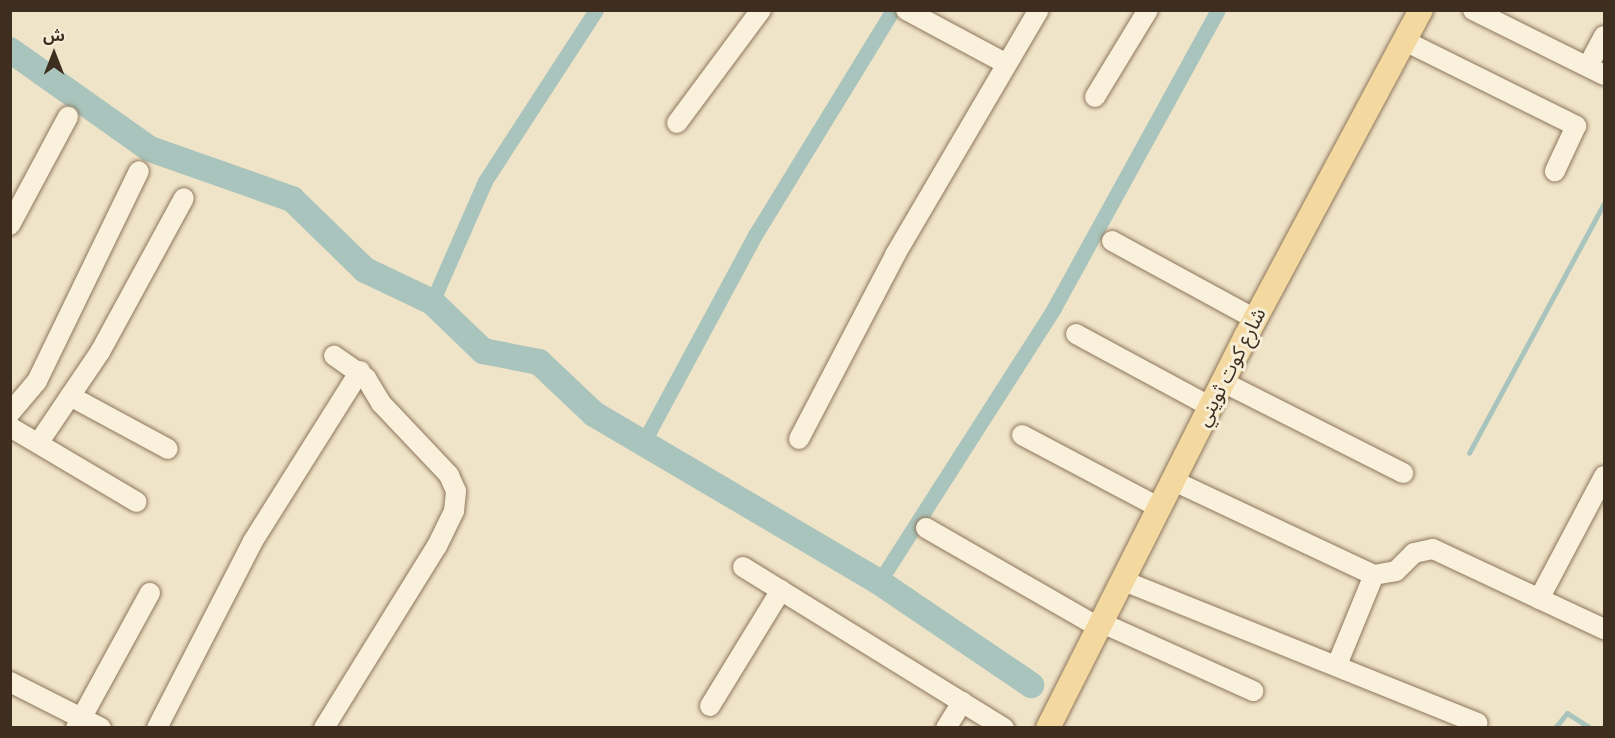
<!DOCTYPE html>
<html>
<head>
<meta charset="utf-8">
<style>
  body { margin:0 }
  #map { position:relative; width:1615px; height:738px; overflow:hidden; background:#f0e4c8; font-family:"Roboto Serif","Noto Sans Arabic",serif }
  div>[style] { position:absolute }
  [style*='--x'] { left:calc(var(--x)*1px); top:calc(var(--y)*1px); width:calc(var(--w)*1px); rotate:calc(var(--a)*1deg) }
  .stream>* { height:4.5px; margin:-2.25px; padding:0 2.25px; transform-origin:2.25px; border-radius:2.25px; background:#a9c4bc }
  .canal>* { height:15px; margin:-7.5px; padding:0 7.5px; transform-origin:7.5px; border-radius:7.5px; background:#a9c4bc }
  .river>* { height:26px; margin:-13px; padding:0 13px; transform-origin:13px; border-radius:13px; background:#a9c4bc }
  .roads { filter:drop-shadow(0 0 2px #8d765c) drop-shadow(0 0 2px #8d765c) }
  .minor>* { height:20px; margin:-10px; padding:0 10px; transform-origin:10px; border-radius:10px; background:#faf1dc }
  .major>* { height:24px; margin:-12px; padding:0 12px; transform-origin:12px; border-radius:12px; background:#f3d9a0 }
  span { translate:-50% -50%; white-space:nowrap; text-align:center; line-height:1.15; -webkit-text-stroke:6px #f7eed8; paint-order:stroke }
  .street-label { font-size:20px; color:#3d2e20 }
  .frame { position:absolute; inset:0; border:12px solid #3d2e20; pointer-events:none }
  .north { position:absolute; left:24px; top:24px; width:60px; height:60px; -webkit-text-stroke:4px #f7eed8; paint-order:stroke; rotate:0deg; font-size:16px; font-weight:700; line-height:24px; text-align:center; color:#3d2e20 }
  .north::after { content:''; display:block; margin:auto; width:21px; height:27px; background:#3d2e20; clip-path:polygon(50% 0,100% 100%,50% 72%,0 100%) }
</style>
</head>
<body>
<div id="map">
  <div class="stream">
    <i style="--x:1469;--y:453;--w:284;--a:-61.6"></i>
    <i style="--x:1555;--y:728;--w:19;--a:-51"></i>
    <i style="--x:1567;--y:713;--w:28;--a:32"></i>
  </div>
  <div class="canal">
    <i style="--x:432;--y:302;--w:132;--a:-66.3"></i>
    <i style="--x:485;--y:181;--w:204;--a:-57"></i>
    <i style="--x:643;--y:443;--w:236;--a:-61.7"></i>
    <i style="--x:755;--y:235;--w:264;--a:-58.5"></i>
    <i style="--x:879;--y:582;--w:325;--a:-57.4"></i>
    <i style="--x:1054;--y:308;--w:340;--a:-61.2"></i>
  </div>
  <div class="river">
    <i style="--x:10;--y:50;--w:171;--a:35.3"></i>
    <i style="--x:150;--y:149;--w:151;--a:19.4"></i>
    <i style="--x:292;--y:199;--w:102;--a:44.2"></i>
    <i style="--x:365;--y:270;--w:74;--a:25.5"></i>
    <i style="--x:432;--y:302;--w:71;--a:43.9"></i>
    <i style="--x:483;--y:351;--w:57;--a:11.1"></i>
    <i style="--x:539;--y:362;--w:76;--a:43.4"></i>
    <i style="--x:594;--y:414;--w:331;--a:30.5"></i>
    <i style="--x:879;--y:582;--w:184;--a:34.1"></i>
  </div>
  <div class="roads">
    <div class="minor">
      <i style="--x:906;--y:10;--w:112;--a:28.2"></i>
      <i style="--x:1473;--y:10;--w:146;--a:26.4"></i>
      <i style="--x:1407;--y:42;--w:189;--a:26.4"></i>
      <i style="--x:1576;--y:126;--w:50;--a:115"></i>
      <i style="--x:1588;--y:66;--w:34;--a:-62"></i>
      <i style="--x:1095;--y:97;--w:102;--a:-58.7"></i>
      <i style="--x:677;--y:123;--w:141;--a:-53.4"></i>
      <i style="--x:10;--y:225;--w:123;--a:-61.8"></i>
      <i style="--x:1112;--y:241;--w:163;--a:28.6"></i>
      <i style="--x:1076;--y:334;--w:153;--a:28.4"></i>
      <i style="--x:1223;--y:382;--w:202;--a:26.8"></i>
      <i style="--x:70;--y:396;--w:111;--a:28.4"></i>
      <i style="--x:10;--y:413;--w:42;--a:-49.8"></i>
      <i style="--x:37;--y:381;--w:233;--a:-64.1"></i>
      <i style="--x:10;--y:427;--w:147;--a:30.6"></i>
      <i style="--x:1022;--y:435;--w:156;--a:27.9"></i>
      <i style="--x:799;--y:439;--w:208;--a:-62.4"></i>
      <i style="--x:895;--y:255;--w:284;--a:-59.6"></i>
      <i style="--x:39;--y:442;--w:109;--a:-55.9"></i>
      <i style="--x:100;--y:352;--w:175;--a:-61.4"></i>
      <i style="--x:1174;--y:481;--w:221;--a:25.2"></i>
      <i style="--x:1374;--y:575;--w:22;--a:-10"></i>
      <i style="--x:1396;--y:571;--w:25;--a:-45"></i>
      <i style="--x:1414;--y:553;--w:19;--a:-12"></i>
      <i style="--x:1433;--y:549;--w:189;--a:25.1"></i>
      <i style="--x:926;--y:528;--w:201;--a:29.9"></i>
      <i style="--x:743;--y:567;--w:307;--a:31.7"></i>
      <i style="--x:1124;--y:581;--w:381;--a:21.9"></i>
      <i style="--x:1539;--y:599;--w:139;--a:-62.1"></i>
      <i style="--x:1102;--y:623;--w:166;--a:24.2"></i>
      <i style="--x:1337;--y:665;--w:97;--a:-67.7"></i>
      <i style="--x:10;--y:682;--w:102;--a:26.8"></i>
      <i style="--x:710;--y:706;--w:136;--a:-58.5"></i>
      <i style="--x:76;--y:728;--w:154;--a:-61.3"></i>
      <i style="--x:157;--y:728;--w:210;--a:-62.8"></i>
      <i style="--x:253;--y:541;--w:201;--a:-57.8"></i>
      <i style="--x:324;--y:728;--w:214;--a:-58.2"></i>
      <i style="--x:437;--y:546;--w:39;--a:-64"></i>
      <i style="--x:454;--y:511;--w:20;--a:-84"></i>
      <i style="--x:456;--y:491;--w:17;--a:-114"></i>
      <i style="--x:449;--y:475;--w:99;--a:-133.4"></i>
      <i style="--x:381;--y:403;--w:29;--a:-121"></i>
      <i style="--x:366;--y:378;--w:39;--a:-145"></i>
      <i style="--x:946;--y:728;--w:31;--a:-58"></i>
    </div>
    <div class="major">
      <i style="--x:1048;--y:728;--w:439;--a:-63.2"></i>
      <i style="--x:1246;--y:336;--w:370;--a:-61.8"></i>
    </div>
  </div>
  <div class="street-label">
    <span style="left:1231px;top:367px;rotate:-63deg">شارع كوت ثويني</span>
  </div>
  <div class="frame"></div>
  <div class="north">ش</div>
</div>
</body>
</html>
